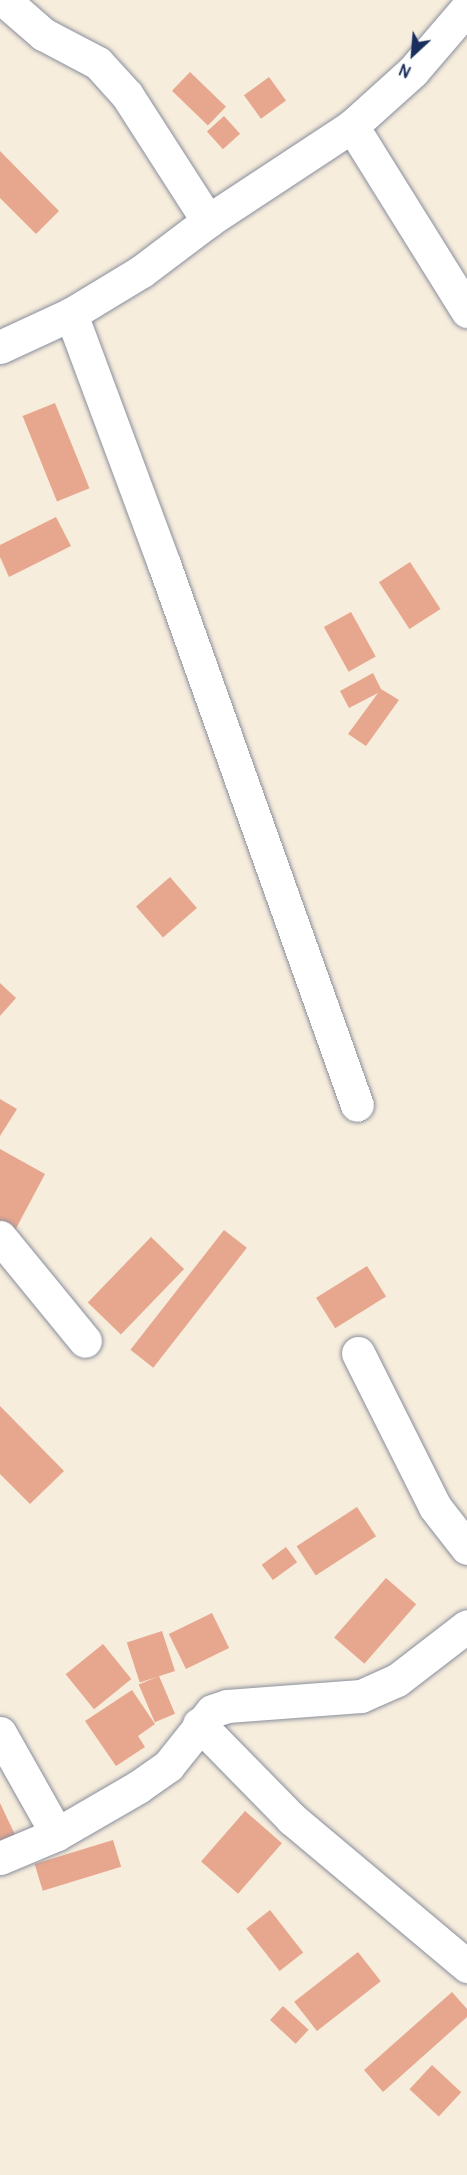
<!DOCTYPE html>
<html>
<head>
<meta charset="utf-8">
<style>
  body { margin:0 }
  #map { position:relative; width:467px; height:2175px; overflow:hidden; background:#f7eddc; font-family:Pangolin,sans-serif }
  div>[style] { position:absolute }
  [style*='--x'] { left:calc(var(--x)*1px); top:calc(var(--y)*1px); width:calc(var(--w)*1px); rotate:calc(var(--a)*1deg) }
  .building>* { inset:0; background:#e7a78e; transform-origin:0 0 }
  .roads { filter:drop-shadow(0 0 2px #898e9d) drop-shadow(0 0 2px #898e9d) }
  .minor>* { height:33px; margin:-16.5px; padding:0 16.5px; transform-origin:16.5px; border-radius:16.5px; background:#fff }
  span { translate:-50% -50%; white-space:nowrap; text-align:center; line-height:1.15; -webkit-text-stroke:5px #fff; paint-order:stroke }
  .north { position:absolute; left:383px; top:24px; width:60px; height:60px; -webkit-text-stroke:4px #fff; paint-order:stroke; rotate:206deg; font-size:16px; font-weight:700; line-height:24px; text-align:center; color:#1b2f5e }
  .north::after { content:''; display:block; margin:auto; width:21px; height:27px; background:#1b2f5e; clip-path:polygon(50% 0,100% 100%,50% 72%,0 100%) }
</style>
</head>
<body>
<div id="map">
  <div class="building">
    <i style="left:190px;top:72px;width:50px;height:26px;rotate:44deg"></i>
    <i style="left:269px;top:77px;width:29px;height:31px;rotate:54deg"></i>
    <i style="left:224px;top:116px;width:24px;height:23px;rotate:48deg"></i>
    <i style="clip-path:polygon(0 151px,59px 211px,36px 234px,0 198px)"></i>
    <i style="left:55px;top:403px;width:92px;height:35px;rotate:68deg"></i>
    <i style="clip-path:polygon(56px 517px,71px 546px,9px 577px,0 557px,0 545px)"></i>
    <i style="left:410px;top:562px;width:56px;height:37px;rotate:57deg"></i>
    <i style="left:351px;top:612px;width:51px;height:31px;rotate:61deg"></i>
    <i style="clip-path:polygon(373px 673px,381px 689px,399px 700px,366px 746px,348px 734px,378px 693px,349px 708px,340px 691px)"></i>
    <i style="left:170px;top:877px;width:41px;height:45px;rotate:49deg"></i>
    <i style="clip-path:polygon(0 983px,16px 998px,0 1016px)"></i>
    <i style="clip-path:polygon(0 1099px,17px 1109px,0 1136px)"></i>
    <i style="clip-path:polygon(0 1149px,45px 1174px,12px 1236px,0 1229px)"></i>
    <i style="left:224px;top:1230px;width:29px;height:152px;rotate:38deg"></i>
    <i style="left:151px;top:1237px;width:46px;height:91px;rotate:44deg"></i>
    <i style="left:367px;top:1266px;width:36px;height:60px;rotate:58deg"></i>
    <i style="clip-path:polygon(0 1406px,64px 1471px,30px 1504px,0 1474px)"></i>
    <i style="left:357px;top:1507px;width:35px;height:72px;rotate:57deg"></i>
    <i style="left:286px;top:1547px;width:19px;height:30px;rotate:54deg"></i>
    <i style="left:386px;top:1578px;width:40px;height:79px;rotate:41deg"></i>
    <i style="left:212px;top:1613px;width:39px;height:48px;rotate:64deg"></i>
    <i style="left:162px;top:1631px;width:42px;height:37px;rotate:72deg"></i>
    <i style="left:103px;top:1644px;width:45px;height:48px;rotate:51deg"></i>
    <i style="left:159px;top:1676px;width:41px;height:22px;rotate:67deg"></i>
    <i style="clip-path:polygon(132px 1690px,155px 1724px,138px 1736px,145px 1747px,116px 1766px,85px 1721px)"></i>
    <i style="clip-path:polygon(0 1803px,18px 1841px,0 1850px)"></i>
    <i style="left:245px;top:1811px;width:49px;height:67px;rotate:41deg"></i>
    <i style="left:113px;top:1840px;width:28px;height:82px;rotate:73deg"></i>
    <i style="left:270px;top:1910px;width:54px;height:30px;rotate:52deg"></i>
    <i style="left:358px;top:1952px;width:37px;height:81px;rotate:52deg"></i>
    <i style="clip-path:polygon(452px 1992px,467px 2009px,467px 2017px,383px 2092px,364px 2070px)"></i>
    <i style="left:283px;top:2006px;width:35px;height:19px;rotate:43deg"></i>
    <i style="left:432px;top:2065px;width:40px;height:33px;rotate:43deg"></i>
  </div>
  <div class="roads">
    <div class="minor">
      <i style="--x:4;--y:0;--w:52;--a:41.1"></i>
      <i style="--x:43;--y:34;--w:62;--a:27.8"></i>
      <i style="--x:98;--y:63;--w:43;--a:47.8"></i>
      <i style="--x:127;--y:95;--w:150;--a:57.3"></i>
      <i style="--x:352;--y:126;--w:218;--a:58.1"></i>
      <i style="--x:71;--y:314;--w:267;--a:69.6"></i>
      <i style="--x:164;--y:564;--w:574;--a:70.37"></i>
      <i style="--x:0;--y:347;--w:78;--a:-24.9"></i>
      <i style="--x:71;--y:314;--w:83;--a:-31.2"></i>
      <i style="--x:142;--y:271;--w:83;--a:-37.1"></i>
      <i style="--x:208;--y:221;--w:173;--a:-33.4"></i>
      <i style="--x:352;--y:126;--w:82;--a:-42"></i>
      <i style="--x:413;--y:71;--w:83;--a:-49.4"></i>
      <i style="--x:0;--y:1237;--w:134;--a:50.7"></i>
      <i style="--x:358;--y:1353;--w:172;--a:63.4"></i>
      <i style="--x:435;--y:1507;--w:52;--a:52"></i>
      <i style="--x:199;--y:1724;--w:133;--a:45.6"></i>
      <i style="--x:292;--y:1819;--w:229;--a:40"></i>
      <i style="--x:0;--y:1733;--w:116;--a:60.6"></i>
      <i style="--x:0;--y:1858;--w:62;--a:-22.8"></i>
      <i style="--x:57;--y:1834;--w:94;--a:-30.1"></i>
      <i style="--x:138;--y:1787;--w:37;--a:-35"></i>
      <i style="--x:168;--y:1766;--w:70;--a:-51.3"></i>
      <i style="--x:212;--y:1711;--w:16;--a:-18"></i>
      <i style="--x:227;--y:1706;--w:134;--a:-4.3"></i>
      <i style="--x:361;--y:1696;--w:39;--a:-24"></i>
      <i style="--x:397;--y:1680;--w:88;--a:-37.6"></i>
    </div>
  </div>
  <div class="north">N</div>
</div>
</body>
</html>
